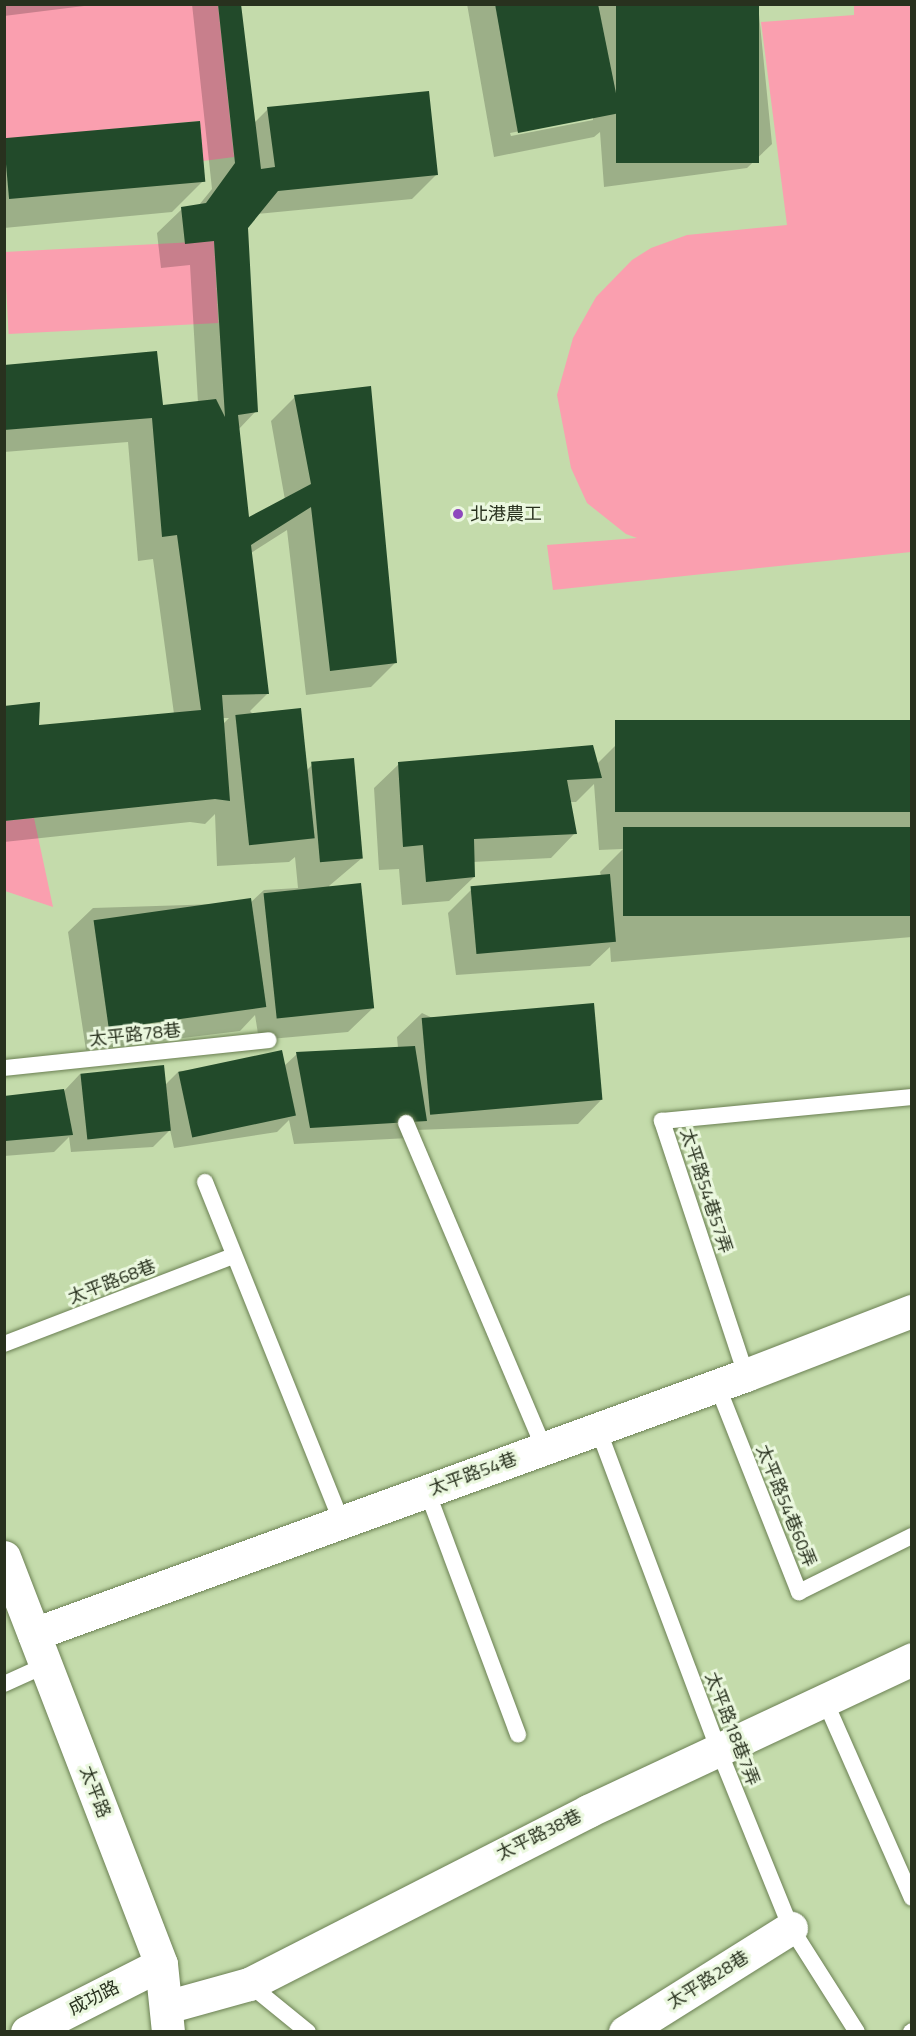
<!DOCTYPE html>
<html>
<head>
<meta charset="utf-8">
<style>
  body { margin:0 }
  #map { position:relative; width:916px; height:2036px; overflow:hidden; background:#c4dbab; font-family:"Titillium Web","Noto Sans TC",sans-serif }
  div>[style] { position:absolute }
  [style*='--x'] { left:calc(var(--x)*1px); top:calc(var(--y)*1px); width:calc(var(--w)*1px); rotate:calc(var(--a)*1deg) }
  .green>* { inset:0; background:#fa9faf; transform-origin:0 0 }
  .shadow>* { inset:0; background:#0003 }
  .building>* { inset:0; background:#224a2a; transform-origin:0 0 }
  .roads { filter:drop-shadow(0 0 2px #6b8053) drop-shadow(0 0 2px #6b8053) }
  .service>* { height:16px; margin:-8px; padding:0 8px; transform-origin:8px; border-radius:8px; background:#fff }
  .minor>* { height:33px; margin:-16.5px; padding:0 16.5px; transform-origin:16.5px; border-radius:16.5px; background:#fff }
  .dots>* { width:16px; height:16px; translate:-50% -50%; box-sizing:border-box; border:3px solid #ebf8df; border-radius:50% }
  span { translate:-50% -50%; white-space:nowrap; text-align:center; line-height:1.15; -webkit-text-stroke:6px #ebf8df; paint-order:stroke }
  .poi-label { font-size:18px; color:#28311e }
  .left { translate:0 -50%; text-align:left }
  .street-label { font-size:18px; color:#28311e }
  .frame { position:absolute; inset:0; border:6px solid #28311e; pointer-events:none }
</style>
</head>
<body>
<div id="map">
  <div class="green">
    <i style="clip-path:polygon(5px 5px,218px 5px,234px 157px,203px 161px,200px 121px,5px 139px)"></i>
    <i style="clip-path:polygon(854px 5px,911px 5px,911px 552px,553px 590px,547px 545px,637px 538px,626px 534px,587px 503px,571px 468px,557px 395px,573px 338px,596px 297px,632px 260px,651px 248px,687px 235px,787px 225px,761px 22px,854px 15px)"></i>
    <i style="left:214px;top:241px;width:82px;height:210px;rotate:87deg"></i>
    <i style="clip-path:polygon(34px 818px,53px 907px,5px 891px,5px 821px)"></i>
  </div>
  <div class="shadow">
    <i style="clip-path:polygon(4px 4px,100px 4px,4px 16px)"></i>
    <i style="clip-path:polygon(evenodd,192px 4px,240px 4px,254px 123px,268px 109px,437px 174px,412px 199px,257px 214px,246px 228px,256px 411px,238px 430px,247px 520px,285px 500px,271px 421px,295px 397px,396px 662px,371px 687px,306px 695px,287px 530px,251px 553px,268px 693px,250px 711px,306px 771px,312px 765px,362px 858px,329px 886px,373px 1008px,348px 1032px,259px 1040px,255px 1015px,240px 1031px,86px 1050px,68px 932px,93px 908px,250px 903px,264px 890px,298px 888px,295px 857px,289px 862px,217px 866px,215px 814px,205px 824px,190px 822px,4px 842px,4px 708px,38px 726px,174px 714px,153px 559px,138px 561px,128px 442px,4px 452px,4px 366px,162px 407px,198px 403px,190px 265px,161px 268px,157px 233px,182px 209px,199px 205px,212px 189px,192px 4px,222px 718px,229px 718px,223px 724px,222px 718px)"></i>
    <i style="clip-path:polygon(evenodd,467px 4px,758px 4px,772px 144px,747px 168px,604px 187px,600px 132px,594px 137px,494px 157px,467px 4px,593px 117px,593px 120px,511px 136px,510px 133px,593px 117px)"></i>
    <i style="clip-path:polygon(4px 141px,203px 181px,172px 212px,4px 228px)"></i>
    <i style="clip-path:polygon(912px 722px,912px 937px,611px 962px,610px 947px,590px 966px,456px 975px,448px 913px,472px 889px,601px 876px,600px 872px,623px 849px,599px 850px,594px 784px,576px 802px,570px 802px,575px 833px,551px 858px,473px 862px,474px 877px,449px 901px,402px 905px,399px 869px,379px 870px,374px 788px,399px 764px,597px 764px,617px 744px)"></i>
    <i style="clip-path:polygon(422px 1013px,602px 1099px,578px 1124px,416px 1130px,409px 1138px,294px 1144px,289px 1120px,277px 1132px,174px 1148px,170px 1130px,153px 1147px,71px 1152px,69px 1137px,54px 1152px,4px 1156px,4px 1098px,64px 1091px,80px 1074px,165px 1085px,179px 1071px,284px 1066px,297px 1054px,398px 1048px,397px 1037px)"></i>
  </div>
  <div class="building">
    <i style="clip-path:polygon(218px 4px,241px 4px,261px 169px,275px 167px,267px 107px,429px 91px,438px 175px,278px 191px,248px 228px,258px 412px,238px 415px,249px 517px,311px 484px,294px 395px,371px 386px,397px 663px,330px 671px,311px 507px,251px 545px,269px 694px,222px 695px,230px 801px,215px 799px,4px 821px,4px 706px,40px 702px,39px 725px,201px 710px,177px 535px,162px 537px,152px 418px,4px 430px,4px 365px,157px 351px,163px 405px,216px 399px,225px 417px,214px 241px,185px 244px,181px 207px,206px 203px,235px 163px)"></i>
    <i style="clip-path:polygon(495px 4px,598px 4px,620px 113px,518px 133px)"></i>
    <i style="left:616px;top:4px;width:143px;height:159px"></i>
    <i style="left:200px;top:121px;width:61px;height:197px;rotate:85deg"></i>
    <i style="left:301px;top:708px;width:131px;height:66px;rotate:84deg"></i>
    <i style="left:912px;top:720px;width:92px;height:297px;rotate:90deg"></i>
    <i style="clip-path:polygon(593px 745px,602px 778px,567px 780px,577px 834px,474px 839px,475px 877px,426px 882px,423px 845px,403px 847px,398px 762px)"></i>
    <i style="left:354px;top:758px;width:101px;height:43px;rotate:85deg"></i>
    <i style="left:912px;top:827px;width:89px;height:289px;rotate:90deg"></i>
    <i style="left:610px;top:874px;width:68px;height:140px;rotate:85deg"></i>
    <i style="left:361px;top:883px;width:126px;height:98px;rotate:84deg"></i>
    <i style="left:251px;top:898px;width:110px;height:159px;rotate:82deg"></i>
    <i style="left:594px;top:1003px;width:97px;height:173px;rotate:85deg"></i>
    <i style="clip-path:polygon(415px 1046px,427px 1121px,310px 1128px,296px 1052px)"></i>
    <i style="left:282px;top:1050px;width:67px;height:106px;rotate:78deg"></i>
    <i style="left:164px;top:1065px;width:66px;height:84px;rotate:84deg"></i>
    <i style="clip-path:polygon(64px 1089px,73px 1135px,5px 1141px,4px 1096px)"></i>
  </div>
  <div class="roads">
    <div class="service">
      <i style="--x:4;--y:1068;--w:266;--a:-6"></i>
      <i style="--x:406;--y:1123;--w:353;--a:67"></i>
      <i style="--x:205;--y:1182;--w:367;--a:68.1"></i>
      <i style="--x:4;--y:1344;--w:245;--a:-21"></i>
      <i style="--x:746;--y:1375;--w:268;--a:-108.3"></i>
      <i style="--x:662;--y:1121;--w:251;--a:-5.5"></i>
      <i style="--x:717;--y:1385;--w:223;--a:68.4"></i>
      <i style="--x:799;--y:1592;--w:126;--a:-26.4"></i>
      <i style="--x:598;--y:1429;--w:344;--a:69.4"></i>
      <i style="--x:719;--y:1751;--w:191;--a:67.9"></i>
      <i style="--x:791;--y:1928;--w:123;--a:57.6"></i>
      <i style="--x:427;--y:1491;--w:260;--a:69.5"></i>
      <i style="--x:4;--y:1684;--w:46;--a:-24.3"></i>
      <i style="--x:825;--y:1701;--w:215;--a:66.2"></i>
      <i style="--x:249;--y:1984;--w:76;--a:39.1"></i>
      <i style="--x:911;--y:2032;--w:1;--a:-45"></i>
    </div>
    <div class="minor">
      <i style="--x:4;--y:1557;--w:436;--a:68.9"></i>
      <i style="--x:161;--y:1964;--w:68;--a:84.1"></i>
      <i style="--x:34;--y:1634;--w:758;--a:-19.99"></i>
      <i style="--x:746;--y:1375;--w:178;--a:-21.1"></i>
      <i style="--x:166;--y:2007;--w:86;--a:-15.5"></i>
      <i style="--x:249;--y:1984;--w:381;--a:-27"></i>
      <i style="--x:588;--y:1811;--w:358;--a:-25.1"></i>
      <i style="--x:27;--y:2032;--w:150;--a:-26.9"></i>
      <i style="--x:625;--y:2032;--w:196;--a:-32.1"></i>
    </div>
  </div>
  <div class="dots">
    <i style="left:458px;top:514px;background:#8e49bd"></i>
  </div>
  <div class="poi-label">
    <span class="left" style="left:470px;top:514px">北港農工</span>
  </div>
  <div class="street-label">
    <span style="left:135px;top:1035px;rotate:-6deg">太平路78巷</span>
    <span style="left:706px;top:1191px;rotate:72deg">太平路54巷57弄</span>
    <span style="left:112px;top:1282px;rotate:-21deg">太平路68巷</span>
    <span style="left:473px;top:1474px;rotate:-20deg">太平路54巷</span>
    <span style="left:786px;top:1506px;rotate:68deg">太平路54巷60弄</span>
    <span style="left:732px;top:1729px;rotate:69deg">太平路18巷7弄</span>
    <span style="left:95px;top:1792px;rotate:69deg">太平路</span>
    <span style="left:539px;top:1835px;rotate:-26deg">太平路38巷</span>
    <span style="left:708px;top:1980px;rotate:-32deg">太平路28巷</span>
    <span style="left:94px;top:1998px;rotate:-27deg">成功路</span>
  </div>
  <div class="frame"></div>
</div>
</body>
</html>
